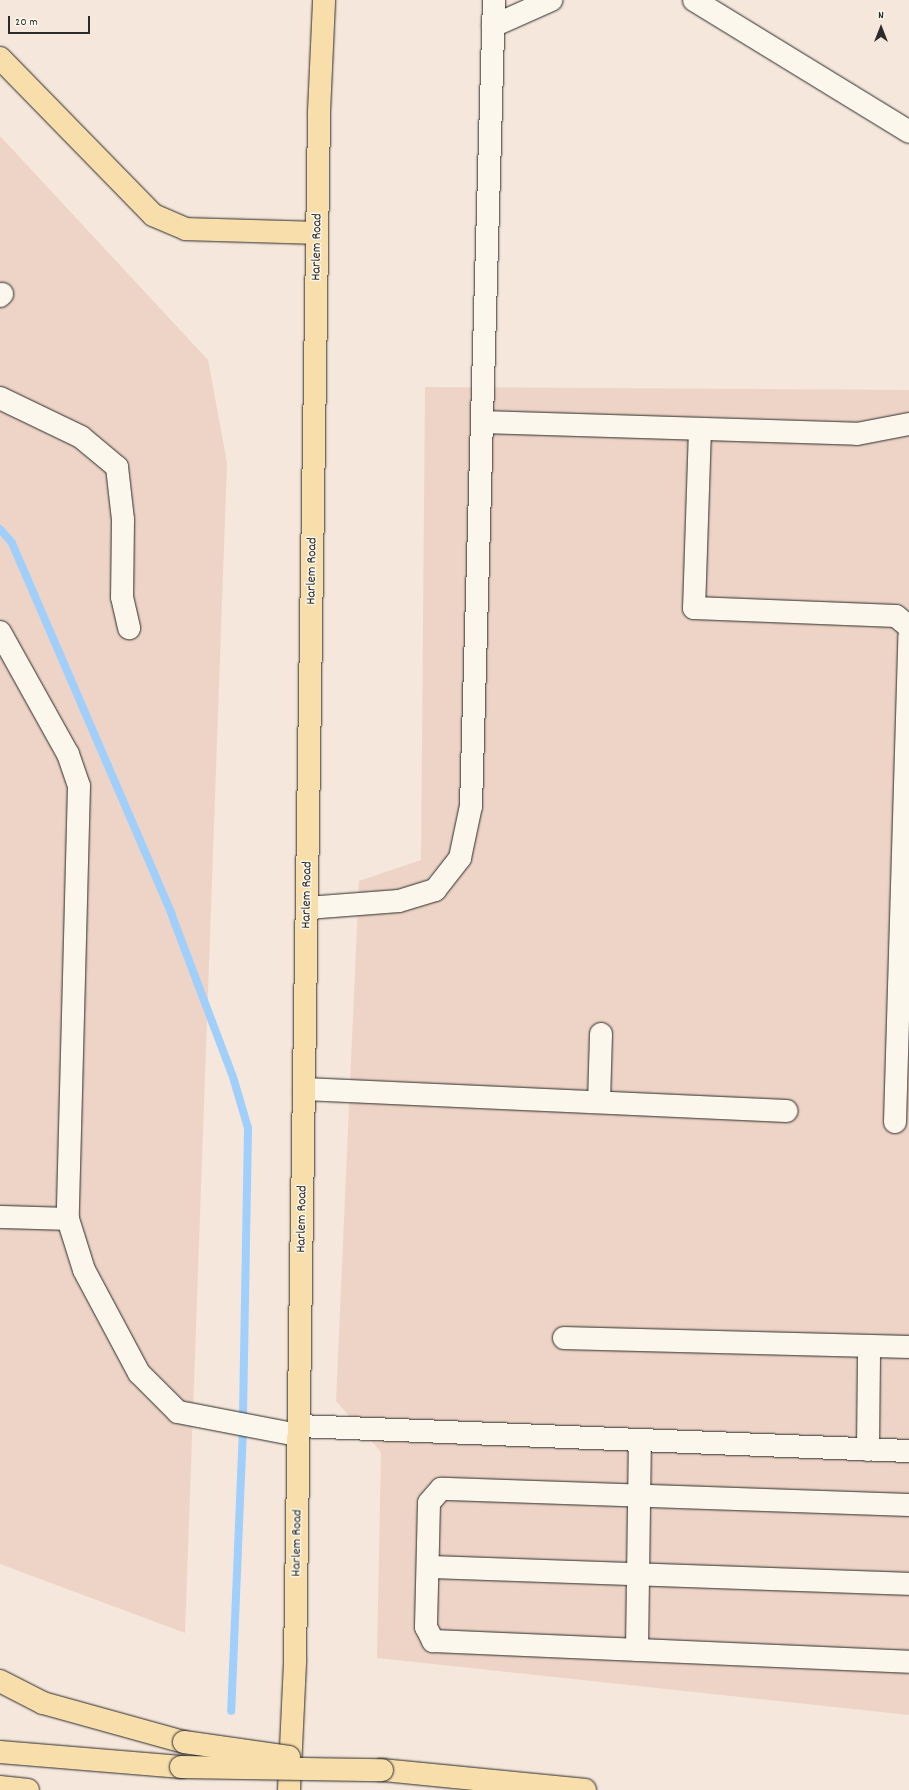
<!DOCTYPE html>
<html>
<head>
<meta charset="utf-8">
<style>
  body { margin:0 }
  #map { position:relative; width:909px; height:1790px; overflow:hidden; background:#f5e7db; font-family:Dekko,sans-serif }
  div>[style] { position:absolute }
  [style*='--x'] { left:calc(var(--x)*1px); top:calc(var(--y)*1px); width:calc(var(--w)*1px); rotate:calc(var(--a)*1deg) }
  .built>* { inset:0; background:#eed4c6 }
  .stream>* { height:8px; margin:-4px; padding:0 4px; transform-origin:4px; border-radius:4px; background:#a0cffc }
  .roads { filter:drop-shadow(0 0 1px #2b2b2b) drop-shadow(0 0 1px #2b2b2b) }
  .minor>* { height:22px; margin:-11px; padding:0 11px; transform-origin:11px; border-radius:11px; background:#fbf7ec }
  .major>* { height:22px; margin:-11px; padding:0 11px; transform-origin:11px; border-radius:11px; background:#f8deab }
  .highway>* { height:22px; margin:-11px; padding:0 11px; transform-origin:11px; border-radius:11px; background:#f8deab }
  .bridges { filter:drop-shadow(0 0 1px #2b2b2b) drop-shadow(0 0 1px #2b2b2b) }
  .highway-bridge>* { height:22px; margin:-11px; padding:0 11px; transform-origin:11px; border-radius:11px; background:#f8deab }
  span { translate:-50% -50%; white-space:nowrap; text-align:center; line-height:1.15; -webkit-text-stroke:3px #fbf7ec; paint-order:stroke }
  .street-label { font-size:14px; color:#2b2b2b }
  .north { position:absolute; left:861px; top:8px; width:40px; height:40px; -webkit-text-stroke:3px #fbf7ec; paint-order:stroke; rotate:0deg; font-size:11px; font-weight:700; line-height:16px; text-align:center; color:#2b2b2b }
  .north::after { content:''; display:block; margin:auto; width:14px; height:18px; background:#2b2b2b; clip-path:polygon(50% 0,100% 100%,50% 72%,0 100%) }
  .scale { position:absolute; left:8px; top:16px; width:82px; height:18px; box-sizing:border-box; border:2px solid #2b2b2b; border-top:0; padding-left:5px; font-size:12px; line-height:14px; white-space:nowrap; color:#2b2b2b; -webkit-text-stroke:3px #fbf7ec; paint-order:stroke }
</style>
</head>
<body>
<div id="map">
  <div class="built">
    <i style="clip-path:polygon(0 136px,208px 360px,227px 463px,185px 1633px,0 1564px)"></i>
    <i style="clip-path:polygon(425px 387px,909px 390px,909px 1715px,377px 1658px,381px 1452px,336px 1401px,359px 881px,421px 860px)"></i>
  </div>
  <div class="stream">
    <i style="--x:0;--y:529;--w:18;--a:49"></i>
    <i style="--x:12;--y:543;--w:403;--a:66.7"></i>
    <i style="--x:171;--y:913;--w:175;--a:69.3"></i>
    <i style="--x:233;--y:1077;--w:53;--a:73.6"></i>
    <i style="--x:248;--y:1128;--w:301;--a:91"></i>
    <i style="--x:243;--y:1429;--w:282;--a:92.4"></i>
  </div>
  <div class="roads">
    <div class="minor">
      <i style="--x:694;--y:0;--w:252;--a:31.5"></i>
      <i style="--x:493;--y:26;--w:64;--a:-24.1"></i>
      <i style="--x:0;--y:296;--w:3;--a:-45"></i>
      <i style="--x:0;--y:398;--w:90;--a:25.7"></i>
      <i style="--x:81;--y:437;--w:47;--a:39.8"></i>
      <i style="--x:117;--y:467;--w:53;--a:83.5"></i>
      <i style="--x:123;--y:520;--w:77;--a:90.7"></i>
      <i style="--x:122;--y:597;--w:32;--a:77"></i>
      <i style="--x:482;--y:422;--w:375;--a:1.8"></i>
      <i style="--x:857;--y:434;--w:53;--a:-10.9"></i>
      <i style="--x:700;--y:429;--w:179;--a:91.9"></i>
      <i style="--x:694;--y:608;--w:202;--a:2.3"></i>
      <i style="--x:896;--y:616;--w:17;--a:40"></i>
      <i style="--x:0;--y:632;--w:140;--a:60.9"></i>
      <i style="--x:68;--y:754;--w:34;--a:71"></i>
      <i style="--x:79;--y:786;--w:433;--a:91.5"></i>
      <i style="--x:68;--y:1219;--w:53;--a:72.6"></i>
      <i style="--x:84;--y:1270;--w:117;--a:61.9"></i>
      <i style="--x:139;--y:1373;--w:55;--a:45"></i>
      <i style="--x:178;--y:1412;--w:122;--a:10.9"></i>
      <i style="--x:307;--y:908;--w:92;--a:-4.4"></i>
      <i style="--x:399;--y:901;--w:38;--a:-17"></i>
      <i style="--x:435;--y:890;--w:41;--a:-52"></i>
      <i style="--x:460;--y:858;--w:53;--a:-78.1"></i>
      <i style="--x:471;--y:806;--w:806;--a:-88.37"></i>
      <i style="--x:304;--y:1089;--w:483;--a:2.6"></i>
      <i style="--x:599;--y:1102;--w:68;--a:-88.3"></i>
      <i style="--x:895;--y:1122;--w:486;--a:-88.3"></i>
      <i style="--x:0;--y:1217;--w:68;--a:1.7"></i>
      <i style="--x:564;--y:1338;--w:345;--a:1.5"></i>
      <i style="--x:299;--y:1426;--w:611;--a:2.35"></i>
      <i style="--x:868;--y:1450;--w:104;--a:-89.4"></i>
      <i style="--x:909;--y:1505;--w:468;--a:-178"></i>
      <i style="--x:441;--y:1489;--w:18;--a:131"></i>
      <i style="--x:429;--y:1503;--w:124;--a:91.4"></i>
      <i style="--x:426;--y:1627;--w:16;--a:63"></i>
      <i style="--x:433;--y:1641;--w:476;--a:2.5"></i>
      <i style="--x:428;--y:1567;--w:481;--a:2"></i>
      <i style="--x:637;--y:1650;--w:210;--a:-89.2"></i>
    </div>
    <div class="major">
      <i style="--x:0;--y:58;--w:219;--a:45.7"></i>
      <i style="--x:153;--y:215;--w:36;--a:23"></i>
      <i style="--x:186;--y:229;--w:131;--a:1.7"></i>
      <i style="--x:289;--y:1790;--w:129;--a:-87.3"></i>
      <i style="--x:295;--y:1661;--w:1549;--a:-89.11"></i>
      <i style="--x:319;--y:112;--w:112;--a:-87.4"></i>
    </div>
    <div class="highway">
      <i style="--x:0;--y:1681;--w:48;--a:27.1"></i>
      <i style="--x:43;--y:1703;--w:146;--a:15.5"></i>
      <i style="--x:0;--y:1752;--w:182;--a:4.7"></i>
      <i style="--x:382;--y:1770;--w:204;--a:5.6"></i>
      <i style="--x:0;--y:1787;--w:28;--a:6"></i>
    </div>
  </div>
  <div class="bridges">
    <div class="highway-bridge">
      <i style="--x:184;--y:1742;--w:106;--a:8.1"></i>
      <i style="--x:181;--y:1767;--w:201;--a:0.9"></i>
    </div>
  </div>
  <div class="street-label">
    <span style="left:317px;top:247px;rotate:-89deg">Harlem Road</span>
    <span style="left:312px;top:571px;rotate:-89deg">Harlem Road</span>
    <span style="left:307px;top:895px;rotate:-89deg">Harlem Road</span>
    <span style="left:302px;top:1219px;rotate:-89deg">Harlem Road</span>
    <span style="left:297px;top:1543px;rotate:-89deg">Harlem Road</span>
  </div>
  <div class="north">N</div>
  <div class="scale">20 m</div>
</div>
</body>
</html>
